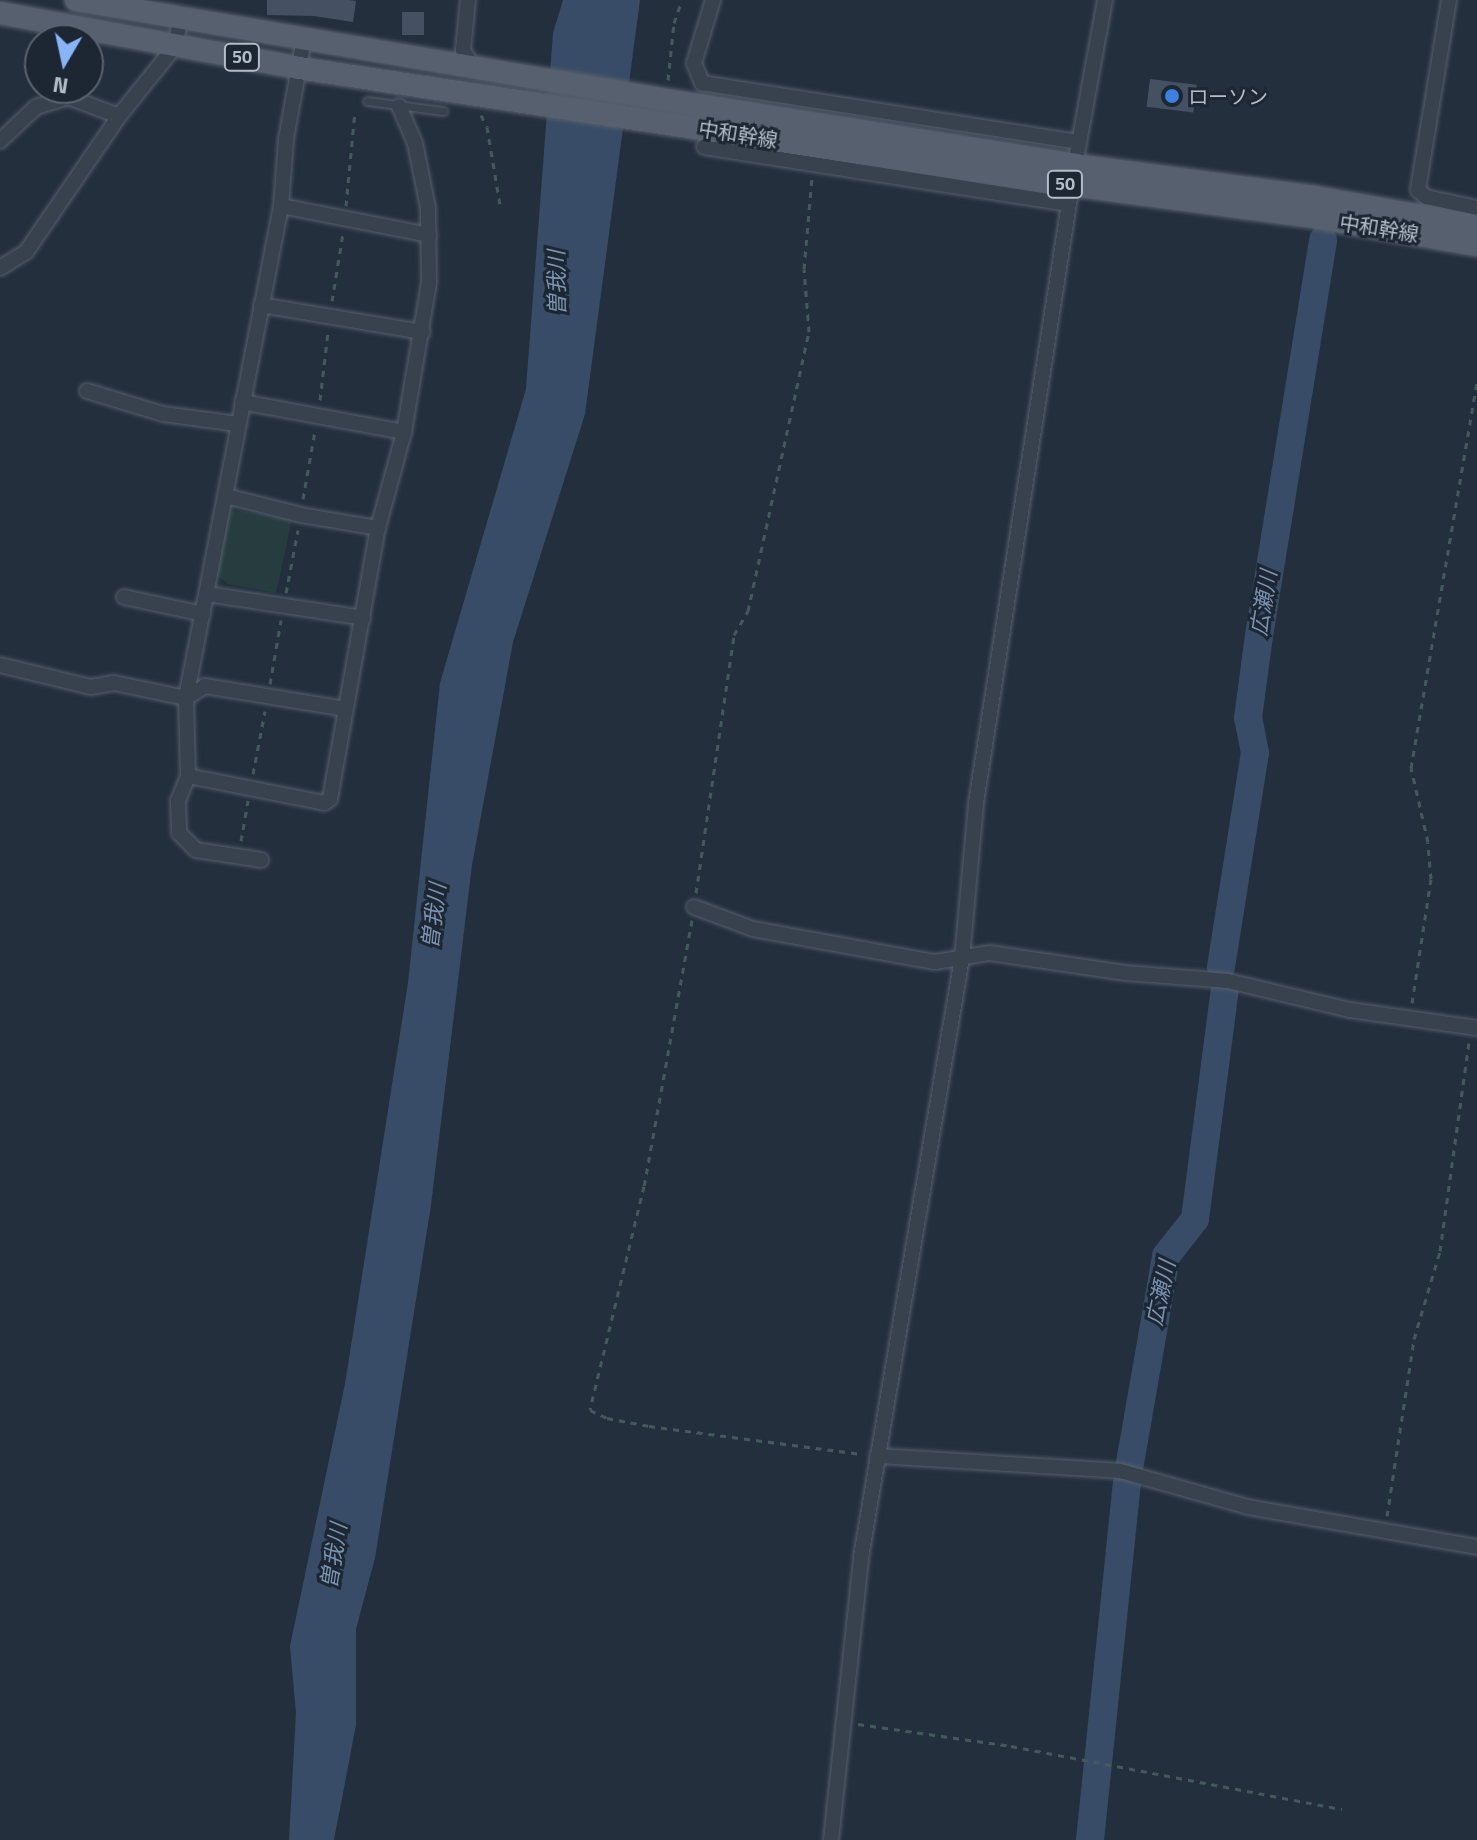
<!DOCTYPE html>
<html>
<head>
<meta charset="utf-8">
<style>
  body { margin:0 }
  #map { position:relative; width:1477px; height:1840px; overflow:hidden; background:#242f3e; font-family:"Titillium Web","Noto Sans JP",sans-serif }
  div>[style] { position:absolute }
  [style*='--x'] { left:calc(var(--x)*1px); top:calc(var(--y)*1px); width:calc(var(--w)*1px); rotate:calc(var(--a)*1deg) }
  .green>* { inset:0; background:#263c3f }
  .water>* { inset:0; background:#394c67 }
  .river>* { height:28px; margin:-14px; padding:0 14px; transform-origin:14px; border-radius:14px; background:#394c67 }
  .building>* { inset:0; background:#455162; transform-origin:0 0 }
  .path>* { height:3px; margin-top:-1.5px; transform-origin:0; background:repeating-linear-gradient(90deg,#44595c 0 6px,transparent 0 12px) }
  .roads { filter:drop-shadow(0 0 2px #565f6c) drop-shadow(0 0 2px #565f6c) }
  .service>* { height:7px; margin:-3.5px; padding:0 3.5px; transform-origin:3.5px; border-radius:3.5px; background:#38414e }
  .minor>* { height:14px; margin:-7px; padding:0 7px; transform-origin:7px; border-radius:7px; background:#38414e }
  .primary>* { height:22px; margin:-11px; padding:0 11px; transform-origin:11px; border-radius:11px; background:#56606e }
  .dots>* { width:22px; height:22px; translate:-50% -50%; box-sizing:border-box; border:4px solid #1d2633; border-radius:50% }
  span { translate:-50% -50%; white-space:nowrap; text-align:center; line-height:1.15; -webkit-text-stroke:6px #1d2633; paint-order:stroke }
  .shield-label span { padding:2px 6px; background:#1d2633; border:2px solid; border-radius:6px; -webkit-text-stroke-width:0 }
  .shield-label { font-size:18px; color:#b4bcc9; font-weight:700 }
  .poi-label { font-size:20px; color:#b4bcc9 }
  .left { translate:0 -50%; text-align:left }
  .street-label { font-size:20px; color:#b4bcc9 }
  .water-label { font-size:22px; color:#7c92b1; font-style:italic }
  .north { position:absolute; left:24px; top:24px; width:80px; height:80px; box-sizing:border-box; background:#1d2633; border:2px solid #59626f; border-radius:50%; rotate:189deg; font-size:22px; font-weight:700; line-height:32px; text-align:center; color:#b4bcc9 }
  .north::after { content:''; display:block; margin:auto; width:28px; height:36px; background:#8ab4f8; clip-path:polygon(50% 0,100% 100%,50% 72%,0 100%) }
</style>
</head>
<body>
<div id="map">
  <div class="green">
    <i style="clip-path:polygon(227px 509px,292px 519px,276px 593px,227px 584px,215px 573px)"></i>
  </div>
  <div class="water">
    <i style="clip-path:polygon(563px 0,640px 0,585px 414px,513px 642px,472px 865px,431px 1205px,375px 1558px,356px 1629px,356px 1725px,334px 1840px,289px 1840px,296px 1713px,290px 1646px,345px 1384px,408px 983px,440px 683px,526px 389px,553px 33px)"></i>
  </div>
  <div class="river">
    <i style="--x:1221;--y:967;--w:217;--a:-81"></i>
    <i style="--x:1255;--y:753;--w:36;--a:-101"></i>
    <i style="--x:1248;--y:718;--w:83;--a:-82.4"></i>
    <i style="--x:1259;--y:636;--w:401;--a:-80.8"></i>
    <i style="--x:1130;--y:1463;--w:210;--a:-80.1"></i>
    <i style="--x:1166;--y:1256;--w:47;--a:-51.9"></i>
    <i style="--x:1195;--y:1219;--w:233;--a:-82.6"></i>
    <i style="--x:1090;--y:1840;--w:360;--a:-84.1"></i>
  </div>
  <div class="building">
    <i style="clip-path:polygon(267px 0,349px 0,356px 1px,353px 22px,314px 16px,267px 15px)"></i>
    <i style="left:402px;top:12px;width:22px;height:23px"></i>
    <i style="left:1150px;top:79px;width:47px;height:28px;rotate:7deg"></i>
  </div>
  <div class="path">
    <i style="--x:668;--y:80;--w:57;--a:-84"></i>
    <i style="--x:674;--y:23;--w:24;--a:-71"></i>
    <i style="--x:481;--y:115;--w:13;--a:63"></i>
    <i style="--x:487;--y:127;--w:79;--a:80.5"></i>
    <i style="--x:346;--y:206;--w:95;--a:-84.6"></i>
    <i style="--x:332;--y:301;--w:69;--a:-80.8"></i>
    <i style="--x:320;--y:400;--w:68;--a:-83.3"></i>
    <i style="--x:303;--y:499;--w:69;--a:-80"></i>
    <i style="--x:286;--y:593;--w:64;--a:-79.2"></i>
    <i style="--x:270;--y:684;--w:65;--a:-80.2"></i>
    <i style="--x:253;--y:774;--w:64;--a:-79.2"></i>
    <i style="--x:241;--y:841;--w:41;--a:-80.1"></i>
    <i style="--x:696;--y:893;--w:261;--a:-81.6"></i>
    <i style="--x:734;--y:635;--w:28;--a:-60"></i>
    <i style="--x:748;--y:611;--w:286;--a:-77.7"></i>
    <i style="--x:809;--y:332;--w:63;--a:-94.5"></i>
    <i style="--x:804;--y:269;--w:91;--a:-85"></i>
    <i style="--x:692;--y:920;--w:270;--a:100.2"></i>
    <i style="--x:644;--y:1186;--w:230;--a:103.6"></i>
    <i style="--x:590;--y:1410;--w:19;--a:25"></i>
    <i style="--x:607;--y:1418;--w:43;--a:10.8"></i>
    <i style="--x:649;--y:1426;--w:214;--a:7.5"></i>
    <i style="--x:1412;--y:1003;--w:125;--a:-81.3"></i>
    <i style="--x:1431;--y:879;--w:37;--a:-95"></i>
    <i style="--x:1428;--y:842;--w:76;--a:-102.9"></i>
    <i style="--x:1411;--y:768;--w:391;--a:-80.3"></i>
    <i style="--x:1387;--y:1516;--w:179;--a:-81.3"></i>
    <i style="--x:1414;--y:1339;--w:92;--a:-73.5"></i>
    <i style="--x:1440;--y:1251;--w:210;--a:-82.1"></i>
    <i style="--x:858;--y:1724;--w:155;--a:8.2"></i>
    <i style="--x:1011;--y:1746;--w:337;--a:10.8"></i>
  </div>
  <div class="roads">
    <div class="service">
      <i style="--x:367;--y:101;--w:77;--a:7.5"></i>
    </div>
    <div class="minor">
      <i style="--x:468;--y:0;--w:50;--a:95.7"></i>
      <i style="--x:463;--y:50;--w:21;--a:59"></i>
      <i style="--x:713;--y:0;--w:66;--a:106.8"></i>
      <i style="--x:694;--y:63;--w:22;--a:68"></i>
      <i style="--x:702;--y:83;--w:382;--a:8.9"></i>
      <i style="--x:1449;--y:0;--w:193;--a:99.3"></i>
      <i style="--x:1418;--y:190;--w:11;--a:41"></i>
      <i style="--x:1426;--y:197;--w:52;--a:12.2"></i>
      <i style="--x:304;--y:39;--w:102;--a:100.2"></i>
      <i style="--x:286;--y:139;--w:67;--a:94.3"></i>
      <i style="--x:281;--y:206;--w:501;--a:100.93"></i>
      <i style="--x:186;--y:698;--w:78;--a:88.5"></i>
      <i style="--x:188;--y:776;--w:139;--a:11.2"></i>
      <i style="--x:324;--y:803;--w:7;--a:-34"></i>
      <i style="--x:330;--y:799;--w:275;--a:-80"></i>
      <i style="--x:378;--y:528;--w:99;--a:-74.8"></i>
      <i style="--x:404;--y:432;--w:151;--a:-80.5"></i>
      <i style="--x:429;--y:283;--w:75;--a:-90.8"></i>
      <i style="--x:428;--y:208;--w:66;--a:-101.3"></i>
      <i style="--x:415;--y:143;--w:40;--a:-113.4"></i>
      <i style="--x:0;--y:141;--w:50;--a:-43.4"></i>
      <i style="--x:36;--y:107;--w:34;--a:-17"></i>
      <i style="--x:68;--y:97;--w:54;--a:20.4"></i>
      <i style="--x:704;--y:147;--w:369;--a:8.9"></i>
      <i style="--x:281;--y:206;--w:151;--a:11.1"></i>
      <i style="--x:0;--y:268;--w:31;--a:-32"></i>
      <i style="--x:26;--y:252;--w:165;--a:-55.6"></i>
      <i style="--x:119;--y:116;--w:91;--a:-51.2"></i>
      <i style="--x:176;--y:45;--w:27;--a:-82"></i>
      <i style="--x:261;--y:305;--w:164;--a:9.5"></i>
      <i style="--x:87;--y:391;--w:79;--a:16.8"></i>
      <i style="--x:163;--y:414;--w:75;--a:7.7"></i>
      <i style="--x:242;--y:402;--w:165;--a:10.5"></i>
      <i style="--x:226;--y:496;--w:77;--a:14.2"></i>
      <i style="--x:301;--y:515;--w:78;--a:9.6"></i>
      <i style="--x:207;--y:594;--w:158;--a:8.7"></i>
      <i style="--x:124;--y:597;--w:81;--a:12.1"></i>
      <i style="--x:0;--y:665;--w:94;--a:13.6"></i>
      <i style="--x:91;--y:687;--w:23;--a:-10"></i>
      <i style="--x:114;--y:683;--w:74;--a:11.8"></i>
      <i style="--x:186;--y:698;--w:22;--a:-32"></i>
      <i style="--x:205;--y:686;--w:142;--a:9.3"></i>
      <i style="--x:188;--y:776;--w:27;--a:112"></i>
      <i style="--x:178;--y:801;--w:32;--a:88"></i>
      <i style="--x:179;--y:833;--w:24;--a:45"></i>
      <i style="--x:196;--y:850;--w:66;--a:8.7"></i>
      <i style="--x:694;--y:907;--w:63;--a:20.4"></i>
      <i style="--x:753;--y:929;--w:185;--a:10.3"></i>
      <i style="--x:935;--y:962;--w:56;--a:-9.3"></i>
      <i style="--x:990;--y:953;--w:137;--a:8.4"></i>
      <i style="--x:1126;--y:973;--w:102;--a:4.5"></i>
      <i style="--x:1228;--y:981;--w:125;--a:13.4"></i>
      <i style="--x:1350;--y:1010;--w:128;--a:8.1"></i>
      <i style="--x:877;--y:1456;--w:243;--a:3.5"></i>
      <i style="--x:1120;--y:1471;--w:133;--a:15.7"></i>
      <i style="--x:1248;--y:1507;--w:232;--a:9.9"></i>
      <i style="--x:831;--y:1840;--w:285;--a:-83.9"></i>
      <i style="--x:861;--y:1557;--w:607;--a:-80.43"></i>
      <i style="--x:962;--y:958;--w:156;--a:-84.8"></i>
      <i style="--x:976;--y:803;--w:646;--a:-81.18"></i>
      <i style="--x:1075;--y:165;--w:168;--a:-79.7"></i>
    </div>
    <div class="primary">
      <i style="--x:76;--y:0;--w:586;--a:9.62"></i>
      <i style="--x:654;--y:98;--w:426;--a:9"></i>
      <i style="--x:1075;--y:165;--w:241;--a:7.6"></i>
      <i style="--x:1314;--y:197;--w:166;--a:10.1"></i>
      <i style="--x:0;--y:13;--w:304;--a:10.4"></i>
      <i style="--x:299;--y:68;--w:782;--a:8.61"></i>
      <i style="--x:1072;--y:185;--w:238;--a:7.5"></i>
      <i style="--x:1308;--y:216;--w:171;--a:9.7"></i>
    </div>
  </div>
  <div class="dots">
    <i style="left:1172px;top:96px;background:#3f7fe0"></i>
  </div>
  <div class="shield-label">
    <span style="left:242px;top:57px">50</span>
    <span style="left:1065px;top:184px">50</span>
  </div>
  <div class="poi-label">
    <span class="left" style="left:1188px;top:96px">ローソン</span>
  </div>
  <div class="street-label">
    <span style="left:738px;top:134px;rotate:9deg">中和幹線</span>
    <span style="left:1379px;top:228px;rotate:9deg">中和幹線</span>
  </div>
  <div class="water-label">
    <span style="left:557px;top:283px;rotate:-91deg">曽我川</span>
    <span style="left:1264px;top:603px;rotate:-81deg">広瀬川</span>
    <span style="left:434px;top:916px;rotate:-83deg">曽我川</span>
    <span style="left:1161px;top:1293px;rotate:-78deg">広瀬川</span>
    <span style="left:334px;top:1556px;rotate:-81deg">曽我川</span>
  </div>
  <div class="north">N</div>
</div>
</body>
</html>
